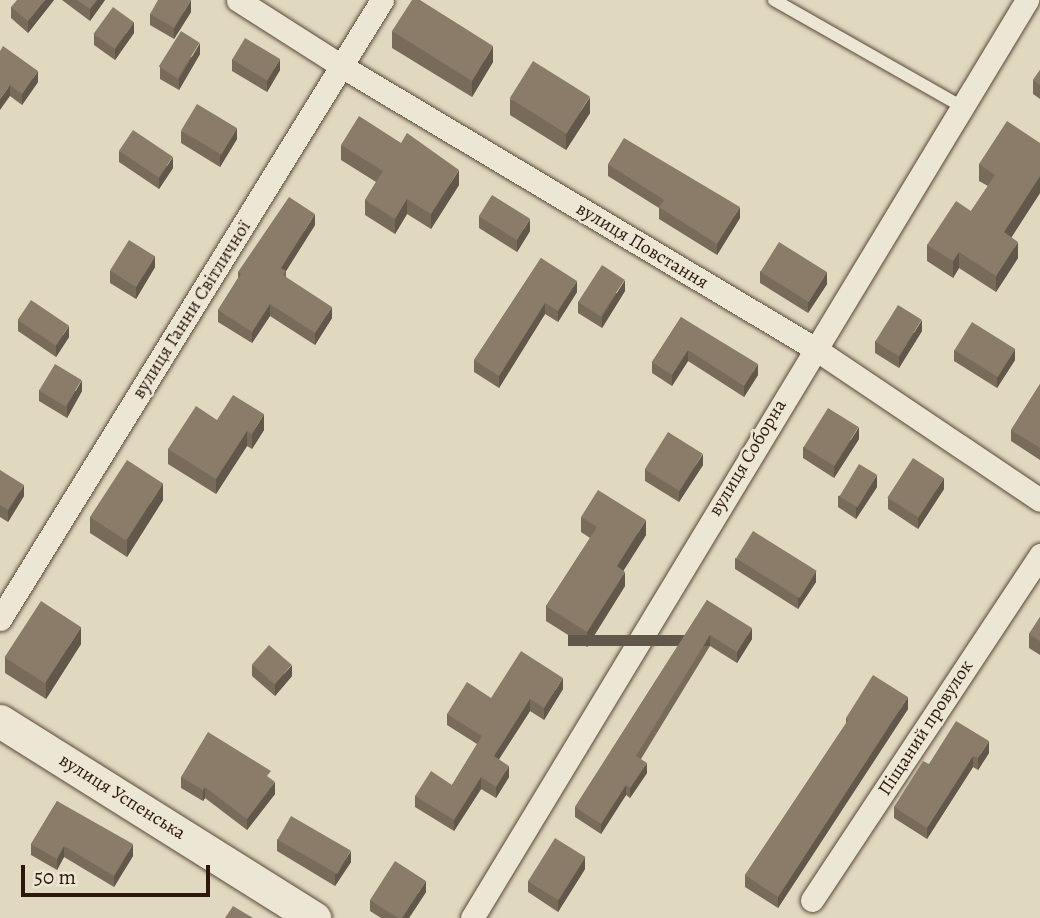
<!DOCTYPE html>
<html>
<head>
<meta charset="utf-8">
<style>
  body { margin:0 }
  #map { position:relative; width:1040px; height:918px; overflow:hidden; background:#e1d9bf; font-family:Alegreya,serif }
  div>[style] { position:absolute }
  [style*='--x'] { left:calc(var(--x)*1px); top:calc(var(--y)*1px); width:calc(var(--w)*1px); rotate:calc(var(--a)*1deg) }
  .roads { filter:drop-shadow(0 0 2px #5a4839) drop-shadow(0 0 2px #5a4839) }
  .lane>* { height:12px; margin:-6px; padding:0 6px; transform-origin:6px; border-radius:6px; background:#ece6d5 }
  .street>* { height:23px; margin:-11.5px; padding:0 11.5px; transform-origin:11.5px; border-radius:11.5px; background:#ece6d5 }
  .secondary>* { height:33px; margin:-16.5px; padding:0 16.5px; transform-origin:16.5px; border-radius:16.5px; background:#ece6d5 }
  .wall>* { inset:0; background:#786b5a }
  .shaded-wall>* { inset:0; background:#61574a; transform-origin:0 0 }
  .building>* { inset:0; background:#8b7c69; transform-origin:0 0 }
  span { translate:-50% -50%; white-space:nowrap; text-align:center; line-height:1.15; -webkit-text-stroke:5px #ece6d5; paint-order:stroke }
  .street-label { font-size:19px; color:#2d170c }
  .scale { position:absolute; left:21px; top:865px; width:189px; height:32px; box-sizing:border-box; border:4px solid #2d170c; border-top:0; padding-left:9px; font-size:21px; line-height:24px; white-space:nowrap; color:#2d170c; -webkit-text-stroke:5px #ece6d5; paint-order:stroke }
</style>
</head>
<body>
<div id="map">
  <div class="roads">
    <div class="lane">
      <i style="--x:774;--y:0;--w:216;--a:29.6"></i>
    </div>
    <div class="street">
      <i style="--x:238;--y:0;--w:125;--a:32.5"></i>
      <i style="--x:343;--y:67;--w:548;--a:30.82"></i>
      <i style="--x:814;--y:348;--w:272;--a:33.9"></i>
      <i style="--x:0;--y:619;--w:727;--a:-58.32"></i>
      <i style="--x:812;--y:900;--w:414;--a:-56.5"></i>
      <i style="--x:472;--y:918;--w:1073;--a:-58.84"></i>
    </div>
    <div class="secondary">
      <i style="--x:0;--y:721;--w:371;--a:32.1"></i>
    </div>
  </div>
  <div class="wall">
    <i style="clip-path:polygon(54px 0,28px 33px,11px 18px,11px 7px)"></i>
    <i style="clip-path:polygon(62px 0,105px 0,90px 21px)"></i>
    <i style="clip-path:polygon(191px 12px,174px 39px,150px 25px,150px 14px)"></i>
    <i style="clip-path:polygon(392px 31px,493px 62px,472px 97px,392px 48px)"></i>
    <i style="clip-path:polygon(134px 33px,115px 60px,94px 45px,94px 34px)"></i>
    <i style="clip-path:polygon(0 51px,38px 82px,22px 105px,10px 96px)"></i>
    <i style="clip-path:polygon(200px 54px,179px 90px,160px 79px,160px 67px)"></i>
    <i style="clip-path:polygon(232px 59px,280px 70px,267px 92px,232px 71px)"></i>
    <i style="clip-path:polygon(1040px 70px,1040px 99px,1033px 94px,1033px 80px)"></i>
    <i style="clip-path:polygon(510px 99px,590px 113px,566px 150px,510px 115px)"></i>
    <i style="clip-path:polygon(181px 131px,237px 139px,220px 167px,181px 143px)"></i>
    <i style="clip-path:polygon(1040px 143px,1040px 193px,1011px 237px,1018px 258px,996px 292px,959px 268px,953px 278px,927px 261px,927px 245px,971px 211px,988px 186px,979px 181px,979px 164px)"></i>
    <i style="clip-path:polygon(341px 145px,459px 185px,431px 229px,407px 214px,395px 234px,365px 215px,365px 200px,376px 182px,341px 160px)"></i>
    <i style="clip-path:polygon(119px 151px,173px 168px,159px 189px,119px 162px)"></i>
    <i style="clip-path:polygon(608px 164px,740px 218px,717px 255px,659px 219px,659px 208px,608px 176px)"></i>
    <i style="clip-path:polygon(479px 216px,530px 231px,517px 252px,479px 228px)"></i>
    <i style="clip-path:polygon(315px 225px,286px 271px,286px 277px,332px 318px,315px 345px,270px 316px,252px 343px,218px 322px,218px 310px,238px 278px,238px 272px)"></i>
    <i style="clip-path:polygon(541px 258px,577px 292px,558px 322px,545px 314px,499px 388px,474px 372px,474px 360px)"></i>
    <i style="clip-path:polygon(155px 267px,136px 299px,110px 283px,110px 271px)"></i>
    <i style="clip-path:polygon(760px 271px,827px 284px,808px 313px,760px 283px)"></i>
    <i style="clip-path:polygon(625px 291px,602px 328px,578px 313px,578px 302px)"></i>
    <i style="clip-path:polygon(681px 317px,758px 375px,744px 397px,688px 361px,672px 386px,652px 373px,652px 362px)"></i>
    <i style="clip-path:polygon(18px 320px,69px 337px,56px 357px,18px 331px)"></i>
    <i style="clip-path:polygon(922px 331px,899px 368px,875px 353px,875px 341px)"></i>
    <i style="clip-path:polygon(954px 350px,1015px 360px,997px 388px,954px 361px)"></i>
    <i style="clip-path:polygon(1040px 384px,1040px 460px,1011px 441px,1011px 430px)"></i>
    <i style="clip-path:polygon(39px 390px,82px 391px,67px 418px,39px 401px)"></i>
    <i style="clip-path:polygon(217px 420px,264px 430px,252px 449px,247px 446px,216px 494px,168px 464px,168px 449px)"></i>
    <i style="clip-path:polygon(859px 439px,834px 478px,803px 458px,803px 447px)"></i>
    <i style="clip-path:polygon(703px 465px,679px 502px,645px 481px,645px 469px)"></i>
    <i style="clip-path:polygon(0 470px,24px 496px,8px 522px,0 517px)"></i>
    <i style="clip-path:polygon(877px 487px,856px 519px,838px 507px,838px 496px)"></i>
    <i style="clip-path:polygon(944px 489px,918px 529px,888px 509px,888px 498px)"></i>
    <i style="clip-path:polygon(163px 500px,127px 557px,90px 533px,90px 517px)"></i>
    <i style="clip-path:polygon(581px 517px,646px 535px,623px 571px,625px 586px,587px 647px,546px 621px,546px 606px,590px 538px,581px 532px)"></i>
    <i style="clip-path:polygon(735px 558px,816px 582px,798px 609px,735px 569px)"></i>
    <i style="clip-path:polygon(707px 600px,752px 639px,737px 663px,710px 646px,641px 759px,647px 773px,630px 798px,626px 795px,601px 834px,575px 817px,575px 807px)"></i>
    <i style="clip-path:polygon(1040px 617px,1040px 655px,1029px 648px,1029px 634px)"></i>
    <i style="clip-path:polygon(81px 644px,46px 699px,5px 673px,5px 657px)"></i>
    <i style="clip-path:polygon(252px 665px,292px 676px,275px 696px,252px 676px)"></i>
    <i style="clip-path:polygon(563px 689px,544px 720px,530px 711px,499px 759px,509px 777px,496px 798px,481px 789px,454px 831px,415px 807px,415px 796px,452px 785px,477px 744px,447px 725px,447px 714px,491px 698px)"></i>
    <i style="clip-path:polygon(908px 709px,778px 908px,745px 887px,745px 875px,846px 724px,846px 718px)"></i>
    <i style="clip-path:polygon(989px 753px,978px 770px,973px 767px,927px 839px,894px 818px,894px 807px,929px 764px)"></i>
    <i style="clip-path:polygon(181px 777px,271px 779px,275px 794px,247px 830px,205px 798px,203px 801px,181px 788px)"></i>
    <i style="clip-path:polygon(57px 801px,133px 856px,114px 887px,64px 857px,57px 870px,31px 855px,31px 844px)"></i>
    <i style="clip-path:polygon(277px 839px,351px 862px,335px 886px,277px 851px)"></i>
    <i style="clip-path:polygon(585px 869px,558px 912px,528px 892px,528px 881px)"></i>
    <i style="clip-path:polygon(426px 892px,409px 918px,381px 918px,370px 911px,370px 900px)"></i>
  </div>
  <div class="shaded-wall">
    <i style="clip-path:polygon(45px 0,54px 0,28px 33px,28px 21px)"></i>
    <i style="clip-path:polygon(97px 0,105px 0,90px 21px,90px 9px)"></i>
    <i style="clip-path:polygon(191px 0,191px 12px,174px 39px,174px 28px)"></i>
    <i style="clip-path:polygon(134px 22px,134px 33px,115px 60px,115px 49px)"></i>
    <i style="clip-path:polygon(200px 43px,200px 54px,179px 90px,179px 79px)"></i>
    <i style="clip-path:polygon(493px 46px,493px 62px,472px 97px,472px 81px)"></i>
    <i style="clip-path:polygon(280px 59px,280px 70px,267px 92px,267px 81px)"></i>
    <i style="clip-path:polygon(38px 71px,38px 82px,22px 105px,22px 94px)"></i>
    <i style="clip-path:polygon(10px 85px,10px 96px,0 110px,0 99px)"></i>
    <i style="clip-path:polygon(590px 97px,590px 113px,566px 150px,566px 134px)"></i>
    <i style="clip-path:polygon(237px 128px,237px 139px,220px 167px,220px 155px)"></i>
    <i style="clip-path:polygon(173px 157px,173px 168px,159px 189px,159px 178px)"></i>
    <i style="clip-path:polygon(459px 170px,459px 185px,431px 229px,431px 214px)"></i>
    <i style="clip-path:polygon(1040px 176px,1040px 193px,1004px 249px,1004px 232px)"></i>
    <i style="clip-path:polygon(407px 199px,407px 214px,395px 234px,395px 219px)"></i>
    <i style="clip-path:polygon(740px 207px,740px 218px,717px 255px,717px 244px)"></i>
    <i style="clip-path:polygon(315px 214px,315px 225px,281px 279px,281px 268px)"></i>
    <i style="clip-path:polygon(530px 219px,530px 231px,517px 252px,517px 240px)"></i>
    <i style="clip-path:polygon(1018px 242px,1018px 258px,996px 292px,996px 276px)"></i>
    <i style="clip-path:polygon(959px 252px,959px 268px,953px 278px,953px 261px)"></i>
    <i style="clip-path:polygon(155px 256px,155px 267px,136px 299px,136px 287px)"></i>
    <i style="clip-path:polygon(827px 272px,827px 284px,808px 313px,808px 302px)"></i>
    <i style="clip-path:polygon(625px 280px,625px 291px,602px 328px,602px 317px)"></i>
    <i style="clip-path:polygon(577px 281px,577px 292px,558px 322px,558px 311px)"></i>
    <i style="clip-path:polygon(545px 303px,545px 314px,499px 388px,499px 376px)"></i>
    <i style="clip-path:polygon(270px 304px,270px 316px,252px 343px,252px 332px)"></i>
    <i style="clip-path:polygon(332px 307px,332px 318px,315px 345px,315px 333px)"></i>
    <i style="clip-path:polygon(922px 320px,922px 331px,899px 368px,899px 357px)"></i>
    <i style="clip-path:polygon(69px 326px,69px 337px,56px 357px,56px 346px)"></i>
    <i style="clip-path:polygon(1015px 349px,1015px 360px,997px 388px,997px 377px)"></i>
    <i style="clip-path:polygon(688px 350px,688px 361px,672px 386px,672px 375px)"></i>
    <i style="clip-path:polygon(758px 364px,758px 375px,744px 397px,744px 386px)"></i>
    <i style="clip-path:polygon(82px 380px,82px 391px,67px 418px,67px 406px)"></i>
    <i style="clip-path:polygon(264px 414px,264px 430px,252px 449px,252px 434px)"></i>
    <i style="clip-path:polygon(859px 427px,859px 439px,834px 478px,834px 467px)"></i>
    <i style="clip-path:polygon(247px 431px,247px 446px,216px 494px,216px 479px)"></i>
    <i style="clip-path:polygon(703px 454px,703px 465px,679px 502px,679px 491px)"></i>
    <i style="clip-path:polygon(877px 475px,877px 487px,856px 519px,856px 507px)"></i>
    <i style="clip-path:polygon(944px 478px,944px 489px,918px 529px,918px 517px)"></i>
    <i style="clip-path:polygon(163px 483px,163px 500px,127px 557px,127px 540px)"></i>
    <i style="clip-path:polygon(24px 485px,24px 496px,8px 522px,8px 510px)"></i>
    <i style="clip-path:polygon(646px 520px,646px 535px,617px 581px,617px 566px)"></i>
    <i style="clip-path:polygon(816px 571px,816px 582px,798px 609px,798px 598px)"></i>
    <i style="clip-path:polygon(625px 572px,625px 586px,587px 647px,587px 632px)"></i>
    <i style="clip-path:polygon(81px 627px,81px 644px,46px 699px,46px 682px)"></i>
    <i style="clip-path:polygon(752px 628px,752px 639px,737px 663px,737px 652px)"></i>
    <i style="left:710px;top:635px;width:11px;height:142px;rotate:90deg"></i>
    <i style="clip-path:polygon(292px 665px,292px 676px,275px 696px,275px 684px)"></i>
    <i style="clip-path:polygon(563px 678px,563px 689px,544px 720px,544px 708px)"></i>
    <i style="clip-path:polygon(908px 697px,908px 709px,778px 908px,778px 897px)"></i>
    <i style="clip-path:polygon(530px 699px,530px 711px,494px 767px,494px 756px)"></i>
    <i style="clip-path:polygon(989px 741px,989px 753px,978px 770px,978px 758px)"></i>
    <i style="clip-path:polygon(973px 756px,973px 767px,927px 839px,927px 828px)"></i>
    <i style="clip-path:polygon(647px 763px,647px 773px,630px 798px,630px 788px)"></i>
    <i style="clip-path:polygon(509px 766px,509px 777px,496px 798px,496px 787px)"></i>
    <i style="clip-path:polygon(481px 777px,481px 789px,454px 831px,454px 820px)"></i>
    <i style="clip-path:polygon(275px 782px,275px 794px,247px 830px,247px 819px)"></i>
    <i style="clip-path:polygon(626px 785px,626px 795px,601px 834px,601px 824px)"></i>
    <i style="clip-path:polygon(205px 787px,205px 798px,203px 801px,203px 790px)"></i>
    <i style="clip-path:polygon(133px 844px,133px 856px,114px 887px,114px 876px)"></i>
    <i style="clip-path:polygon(64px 846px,64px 857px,57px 870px,57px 859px)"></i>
    <i style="clip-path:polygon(351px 851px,351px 862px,335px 886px,335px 875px)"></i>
    <i style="clip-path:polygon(585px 857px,585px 869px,558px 912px,558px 900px)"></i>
    <i style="clip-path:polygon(426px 881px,426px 892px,409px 918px,402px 918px)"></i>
  </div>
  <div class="building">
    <i style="clip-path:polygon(17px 0,45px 0,28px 21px,11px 7px)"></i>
    <i style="clip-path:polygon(77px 0,97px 0,90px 9px)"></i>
    <i style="clip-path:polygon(158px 0,191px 0,174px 28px,150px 14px)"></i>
    <i style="clip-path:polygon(412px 0,420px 0,493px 46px,472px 81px,392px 31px)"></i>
    <i style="left:113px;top:7px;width:26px;height:33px;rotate:36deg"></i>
    <i style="left:181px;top:31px;width:22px;height:42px;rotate:32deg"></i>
    <i style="left:245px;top:38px;width:41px;height:25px;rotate:31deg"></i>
    <i style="clip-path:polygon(3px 46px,38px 71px,22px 94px,10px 85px,0 99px,0 51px)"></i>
    <i style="left:533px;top:61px;width:67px;height:44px;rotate:32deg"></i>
    <i style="clip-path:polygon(1040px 70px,1040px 85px,1033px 80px)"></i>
    <i style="left:197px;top:104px;width:47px;height:31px;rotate:31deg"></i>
    <i style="clip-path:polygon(359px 116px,401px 143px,407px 133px,459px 170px,431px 214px,407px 199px,395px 219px,365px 200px,383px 171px,341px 145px)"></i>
    <i style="clip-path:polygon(1007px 121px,1040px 143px,1040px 176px,1004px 232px,1018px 242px,996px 276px,959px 252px,953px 261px,927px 245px,956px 201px,971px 211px,995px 175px,979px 164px)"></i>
    <i style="left:133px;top:130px;width:48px;height:25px;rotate:34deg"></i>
    <i style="clip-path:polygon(624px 138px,740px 207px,717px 244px,659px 207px,664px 200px,608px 164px)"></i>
    <i style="left:492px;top:195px;width:45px;height:25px;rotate:32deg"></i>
    <i style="clip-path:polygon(289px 197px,315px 214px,281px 268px,286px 271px,283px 275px,332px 307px,315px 333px,270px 304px,252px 332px,218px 310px,241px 274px,238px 272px)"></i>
    <i style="left:129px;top:240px;width:31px;height:36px;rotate:32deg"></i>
    <i style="left:779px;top:242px;width:57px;height:35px;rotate:32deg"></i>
    <i style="clip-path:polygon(541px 258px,577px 281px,558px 311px,545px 303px,499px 376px,474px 360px)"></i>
    <i style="left:602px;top:265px;width:27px;height:44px;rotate:33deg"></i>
    <i style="left:31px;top:300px;width:46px;height:24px;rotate:34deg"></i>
    <i style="left:898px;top:305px;width:28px;height:43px;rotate:32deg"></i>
    <i style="clip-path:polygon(681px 317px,758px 364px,744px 386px,688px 350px,672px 375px,652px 362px)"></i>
    <i style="left:972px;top:322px;width:51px;height:33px;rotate:32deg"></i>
    <i style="left:55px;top:364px;width:31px;height:31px;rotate:31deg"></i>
    <i style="clip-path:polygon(1040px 384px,1040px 448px,1011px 430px)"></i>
    <i style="clip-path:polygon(233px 395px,264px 414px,252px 434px,247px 431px,216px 479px,168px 449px,196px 406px,217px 420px)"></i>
    <i style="left:828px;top:408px;width:36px;height:46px;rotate:32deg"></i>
    <i style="left:668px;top:432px;width:41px;height:44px;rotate:32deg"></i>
    <i style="left:913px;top:458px;width:37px;height:47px;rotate:33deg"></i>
    <i style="left:127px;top:460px;width:43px;height:68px;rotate:33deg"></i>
    <i style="left:859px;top:464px;width:21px;height:38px;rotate:31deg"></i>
    <i style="clip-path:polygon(0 470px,24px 485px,8px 510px,0 505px)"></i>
    <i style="clip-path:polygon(598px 490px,646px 520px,617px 566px,625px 572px,587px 632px,546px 606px,597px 527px,581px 517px)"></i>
    <i style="left:753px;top:531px;width:75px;height:32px;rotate:32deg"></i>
    <i style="clip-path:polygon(707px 600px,752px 628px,737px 652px,710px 635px,636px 756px,647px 763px,630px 788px,626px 785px,601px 824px,575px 807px)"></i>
    <i style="left:41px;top:601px;width:48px;height:67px;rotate:33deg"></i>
    <i style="clip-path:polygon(1040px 617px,1040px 641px,1029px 634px)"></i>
    <i style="left:269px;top:645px;width:30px;height:26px;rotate:41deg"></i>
    <i style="clip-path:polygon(521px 651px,563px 678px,544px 708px,530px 699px,494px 756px,509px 766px,496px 787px,481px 777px,454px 820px,415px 796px,431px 771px,452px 785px,482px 736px,447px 714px,467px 682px,491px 698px)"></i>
    <i style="clip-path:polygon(873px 675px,908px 697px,778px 897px,745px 875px,848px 720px,846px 718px)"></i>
    <i style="clip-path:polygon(956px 721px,989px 741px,978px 758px,973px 756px,927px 828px,894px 807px,923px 761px,929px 764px)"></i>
    <i style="clip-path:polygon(208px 732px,271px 771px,267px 776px,275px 782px,247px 819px,205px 787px,203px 790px,181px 777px)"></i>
    <i style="clip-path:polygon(57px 801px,133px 844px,114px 876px,64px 846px,57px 859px,31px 844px)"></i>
    <i style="left:291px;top:816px;width:69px;height:27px;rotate:30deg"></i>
    <i style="left:555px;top:838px;width:36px;height:51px;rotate:32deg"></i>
    <i style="clip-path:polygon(395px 861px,426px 881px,402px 918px,398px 918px,370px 900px)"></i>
    <i style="clip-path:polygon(233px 906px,253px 918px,225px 918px)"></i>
  </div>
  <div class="street-label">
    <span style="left:642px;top:246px;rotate:31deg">вулиця Повстання</span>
    <span style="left:192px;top:310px;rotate:-58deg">вулиця Ганни Світличної</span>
    <span style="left:748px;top:458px;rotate:-59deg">вулиця Соборна</span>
    <span style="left:926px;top:728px;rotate:-57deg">Піщаний провулок</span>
    <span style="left:122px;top:797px;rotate:32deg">вулиця Успенська</span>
  </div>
  <div class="scale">50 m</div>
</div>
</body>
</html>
